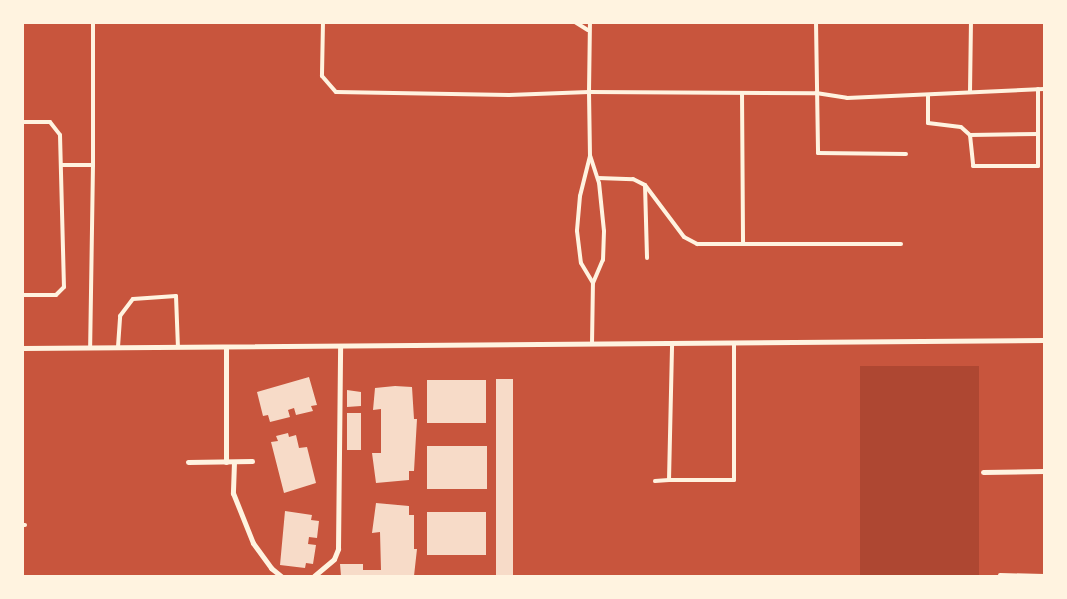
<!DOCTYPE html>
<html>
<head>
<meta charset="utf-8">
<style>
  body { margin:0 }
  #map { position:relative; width:1067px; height:599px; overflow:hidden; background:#c8553d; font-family:"Source Serif 4",serif }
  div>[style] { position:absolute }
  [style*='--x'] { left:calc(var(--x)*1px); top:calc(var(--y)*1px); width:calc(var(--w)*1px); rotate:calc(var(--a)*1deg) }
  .green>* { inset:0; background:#ae4732; transform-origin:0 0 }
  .building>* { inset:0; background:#f7dbc8; transform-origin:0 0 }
  .service>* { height:4px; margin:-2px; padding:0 2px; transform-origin:2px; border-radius:2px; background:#fff3e0 }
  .minor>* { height:5px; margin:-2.5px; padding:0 2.5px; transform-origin:2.5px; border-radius:2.5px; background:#fff3e0 }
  span { translate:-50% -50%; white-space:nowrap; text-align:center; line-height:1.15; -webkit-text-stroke:4px #fff3e0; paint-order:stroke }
  .frame { position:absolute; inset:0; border:24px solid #fff3e0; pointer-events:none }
</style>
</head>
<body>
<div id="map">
  <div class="green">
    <i style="left:979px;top:366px;width:210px;height:119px;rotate:90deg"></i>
  </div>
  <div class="building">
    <i style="clip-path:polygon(309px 377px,317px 405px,311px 406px,313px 411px,296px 415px,294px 408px,288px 410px,290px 417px,270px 422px,268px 415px,263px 416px,257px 392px)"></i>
    <i style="left:496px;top:379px;width:17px;height:197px"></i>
    <i style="left:427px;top:380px;width:59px;height:43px"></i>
    <i style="clip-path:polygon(395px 386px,412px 387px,414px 419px,417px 419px,414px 471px,409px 471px,409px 480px,376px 483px,372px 453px,381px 453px,381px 409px,373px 410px,375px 388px)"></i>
    <i style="clip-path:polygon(347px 390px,361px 392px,361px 406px,347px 407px)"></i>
    <i style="left:347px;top:413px;width:14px;height:37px"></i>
    <i style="clip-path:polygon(288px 433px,289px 437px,296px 435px,299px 448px,307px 447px,316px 483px,284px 493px,271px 442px,278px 441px,276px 436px)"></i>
    <i style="left:427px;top:446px;width:60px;height:43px"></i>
    <i style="clip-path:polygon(376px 503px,409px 506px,409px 515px,414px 515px,414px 549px,417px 549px,414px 576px,341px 576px,340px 564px,363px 564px,363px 570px,381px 570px,380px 532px,372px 533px)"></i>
    <i style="clip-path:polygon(285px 511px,312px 515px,311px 520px,319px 521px,317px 538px,309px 537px,308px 544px,316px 545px,313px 564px,306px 563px,305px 568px,280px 565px)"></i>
    <i style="left:427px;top:512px;width:59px;height:43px"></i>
  </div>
  <div class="service">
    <i style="--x:93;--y:22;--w:143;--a:90"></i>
    <i style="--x:323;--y:22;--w:54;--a:91.1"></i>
    <i style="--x:322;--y:76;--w:21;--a:49"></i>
    <i style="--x:336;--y:92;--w:173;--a:1"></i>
    <i style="--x:509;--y:95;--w:80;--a:-2.1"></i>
    <i style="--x:589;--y:92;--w:70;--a:-89.2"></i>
    <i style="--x:575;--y:22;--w:15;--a:32"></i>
    <i style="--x:816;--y:22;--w:131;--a:89.1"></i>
    <i style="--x:818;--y:153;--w:88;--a:0.7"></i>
    <i style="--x:970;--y:92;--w:70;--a:-89.2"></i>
    <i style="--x:742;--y:93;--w:149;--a:89.6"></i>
    <i style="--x:928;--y:95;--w:28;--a:90"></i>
    <i style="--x:928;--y:123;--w:33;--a:7"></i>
    <i style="--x:961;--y:127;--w:12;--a:42"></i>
    <i style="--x:970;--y:135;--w:31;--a:84"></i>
    <i style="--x:973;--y:166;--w:65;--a:0"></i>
    <i style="--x:1038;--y:166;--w:77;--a:-90"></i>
    <i style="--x:22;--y:122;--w:28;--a:0"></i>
    <i style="--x:50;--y:122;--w:16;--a:52"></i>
    <i style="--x:60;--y:135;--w:152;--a:88.5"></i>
    <i style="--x:64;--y:287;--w:11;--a:135"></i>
    <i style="--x:56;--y:295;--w:34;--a:180"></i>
    <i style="--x:970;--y:135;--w:68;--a:-0.8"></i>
    <i style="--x:590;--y:156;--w:64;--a:-90.9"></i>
    <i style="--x:589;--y:92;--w:227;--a:0.3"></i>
    <i style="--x:816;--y:93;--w:31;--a:9"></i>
    <i style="--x:847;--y:98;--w:197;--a:-2.6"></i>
    <i style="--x:62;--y:165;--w:31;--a:0"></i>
    <i style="--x:93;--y:165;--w:183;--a:90.9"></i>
    <i style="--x:598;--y:178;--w:35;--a:2"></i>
    <i style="--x:633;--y:179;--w:13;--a:27"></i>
    <i style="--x:645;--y:185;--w:65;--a:53.1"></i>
    <i style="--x:684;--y:237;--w:15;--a:28"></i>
    <i style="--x:697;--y:244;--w:204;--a:0"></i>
    <i style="--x:645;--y:185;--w:73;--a:88.4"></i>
    <i style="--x:592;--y:344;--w:61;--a:-89.1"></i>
    <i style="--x:593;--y:283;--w:25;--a:-67"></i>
    <i style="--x:603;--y:260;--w:29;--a:-88"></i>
    <i style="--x:604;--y:231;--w:48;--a:-95.9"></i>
    <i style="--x:599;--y:183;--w:28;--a:-108"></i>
    <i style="--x:590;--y:156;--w:41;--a:104"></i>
    <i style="--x:580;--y:196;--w:35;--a:95"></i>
    <i style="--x:577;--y:231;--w:32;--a:83"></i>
    <i style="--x:581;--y:263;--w:23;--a:59"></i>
    <i style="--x:118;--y:347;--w:31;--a:-86"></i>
    <i style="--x:120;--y:316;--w:21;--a:-53"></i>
    <i style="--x:133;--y:299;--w:43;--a:-4"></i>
    <i style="--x:176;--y:296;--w:51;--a:87.8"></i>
    <i style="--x:669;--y:480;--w:65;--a:0"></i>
    <i style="--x:734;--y:480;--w:137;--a:-90"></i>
    <i style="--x:655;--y:481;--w:14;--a:-4"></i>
    <i style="--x:669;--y:480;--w:137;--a:-88.7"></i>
    <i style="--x:22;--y:525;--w:3;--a:0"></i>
    <i style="--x:1000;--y:575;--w:44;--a:1.3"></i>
  </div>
  <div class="minor">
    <i style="--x:226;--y:347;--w:115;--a:90"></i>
    <i style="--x:22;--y:348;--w:1022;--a:-0.45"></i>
    <i style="--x:188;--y:462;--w:64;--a:-0.9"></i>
    <i style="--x:234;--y:462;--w:31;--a:92"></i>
    <i style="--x:233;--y:493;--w:54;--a:68.2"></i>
    <i style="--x:253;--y:543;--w:31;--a:54"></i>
    <i style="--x:271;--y:568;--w:13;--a:39"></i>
    <i style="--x:983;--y:472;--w:61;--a:-0.9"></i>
    <i style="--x:314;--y:576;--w:26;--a:-40"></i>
    <i style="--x:334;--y:559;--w:11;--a:-68"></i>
    <i style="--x:338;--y:549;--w:203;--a:-89.4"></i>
  </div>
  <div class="frame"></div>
</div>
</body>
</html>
